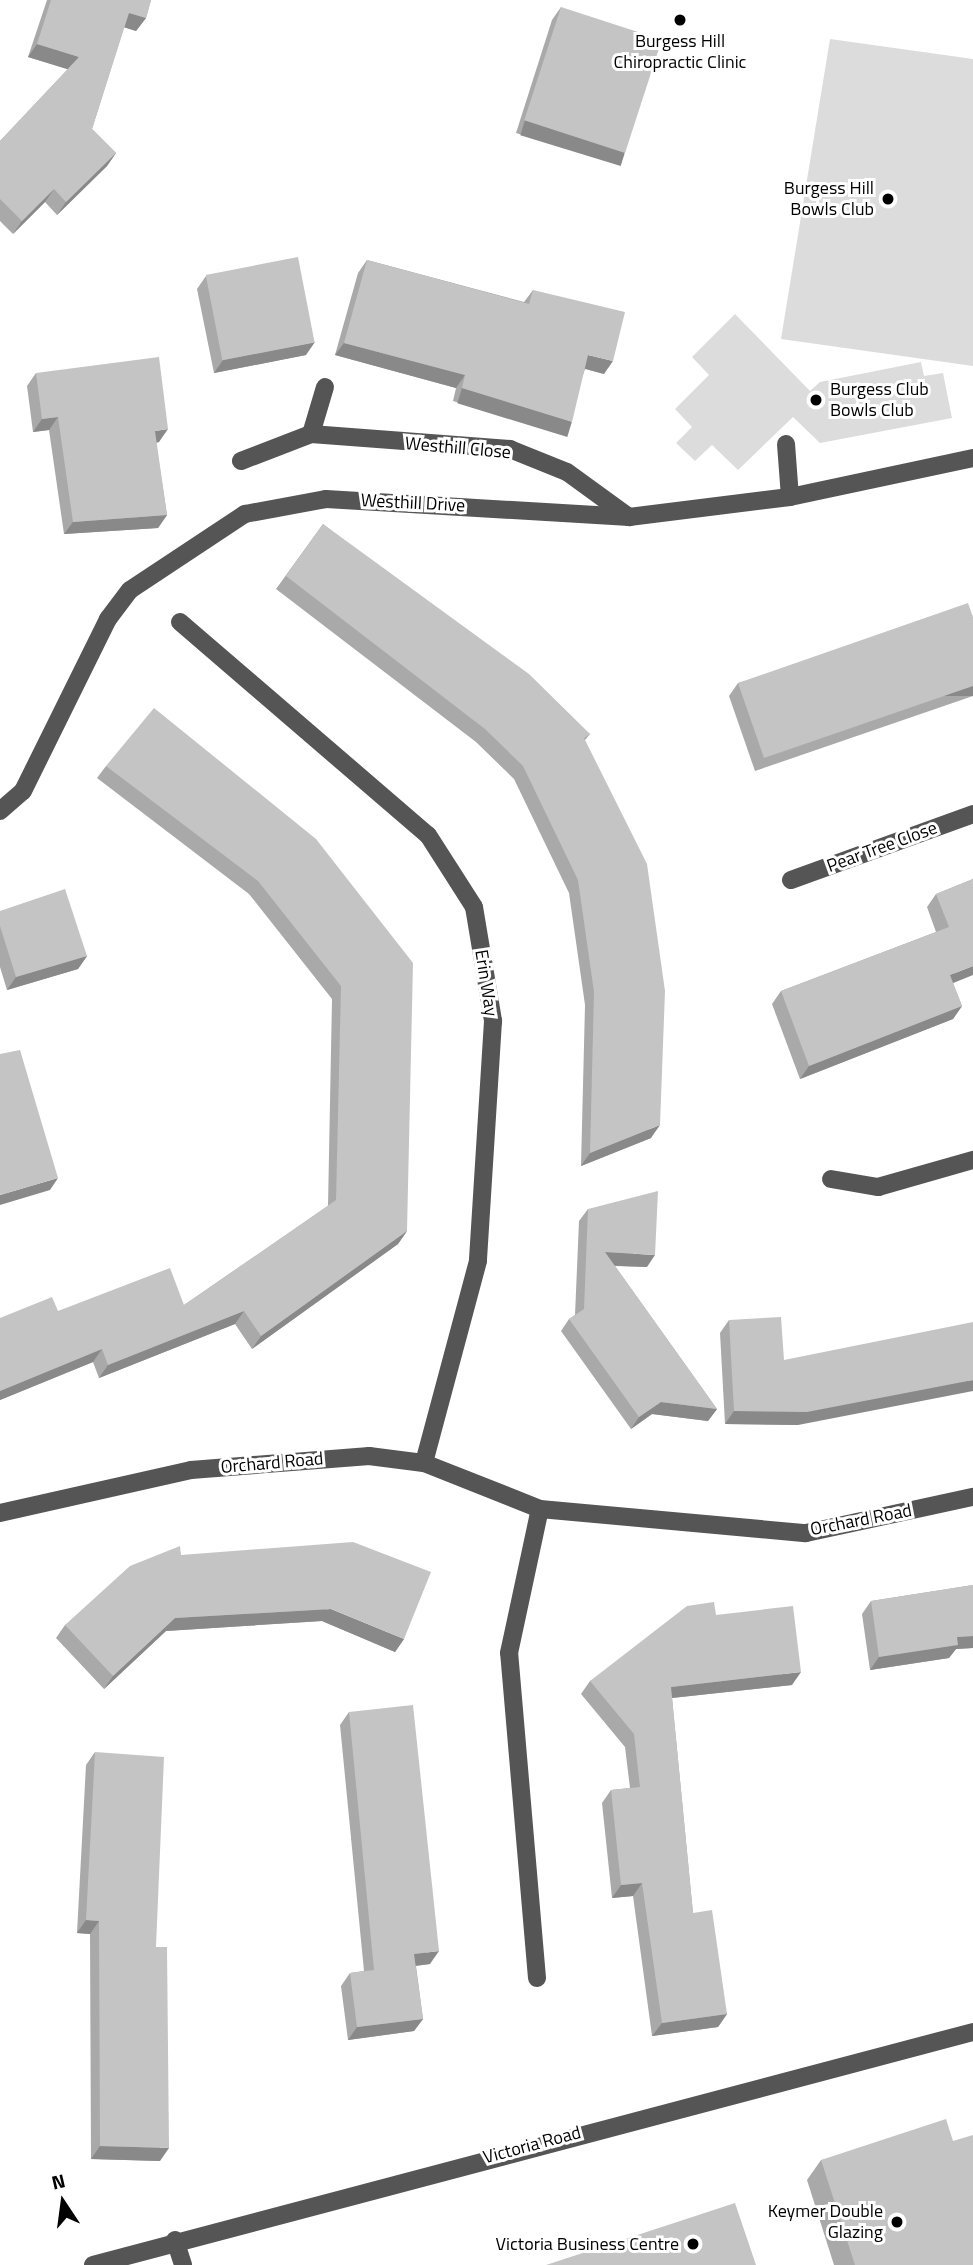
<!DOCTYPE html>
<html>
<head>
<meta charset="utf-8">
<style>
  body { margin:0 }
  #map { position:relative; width:973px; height:2265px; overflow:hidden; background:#fff; font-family:"Titillium Web",sans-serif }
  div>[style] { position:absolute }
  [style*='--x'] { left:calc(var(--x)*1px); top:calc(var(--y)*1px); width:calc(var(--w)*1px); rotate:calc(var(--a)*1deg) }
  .green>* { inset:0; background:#dcdcdc }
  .minor>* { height:18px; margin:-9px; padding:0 9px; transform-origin:9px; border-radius:9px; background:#555 }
  .wall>* { inset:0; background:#a9a9a9 }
  .shaded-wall>* { inset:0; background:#898989; transform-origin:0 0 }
  .building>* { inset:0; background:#c4c4c4; transform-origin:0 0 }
  .dots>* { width:19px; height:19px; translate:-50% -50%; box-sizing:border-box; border:4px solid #fff; border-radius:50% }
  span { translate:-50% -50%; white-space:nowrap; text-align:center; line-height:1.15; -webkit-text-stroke:6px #fff; paint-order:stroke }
  .poi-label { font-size:18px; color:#000 }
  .right { translate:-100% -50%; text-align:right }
  .left { translate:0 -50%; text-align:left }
  .street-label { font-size:18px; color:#000 }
  .north { position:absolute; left:28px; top:2167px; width:70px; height:70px; -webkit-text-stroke:5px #fff; paint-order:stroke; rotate:347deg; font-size:19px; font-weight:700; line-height:28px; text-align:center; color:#000 }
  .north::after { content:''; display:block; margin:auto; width:24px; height:32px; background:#000; clip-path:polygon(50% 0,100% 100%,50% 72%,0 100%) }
</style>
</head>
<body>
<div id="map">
  <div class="green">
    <i style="clip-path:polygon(830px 39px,973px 59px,973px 366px,781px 339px)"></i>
    <i style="clip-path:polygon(735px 314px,810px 391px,820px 382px,921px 362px,924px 376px,943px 373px,952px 418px,820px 443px,793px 417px,738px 470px,712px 445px,695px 461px,676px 443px,692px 427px,675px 409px,709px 375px,692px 357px)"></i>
  </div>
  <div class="minor">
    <i style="--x:311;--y:434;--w:200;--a:4.3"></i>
    <i style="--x:510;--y:449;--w:61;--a:22"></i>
    <i style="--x:567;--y:472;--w:77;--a:36"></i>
    <i style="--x:786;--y:444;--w:53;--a:85.7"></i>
    <i style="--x:241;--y:461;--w:75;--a:-21.1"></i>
    <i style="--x:311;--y:434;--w:49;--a:-73.4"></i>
    <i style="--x:180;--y:622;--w:327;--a:40.7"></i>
    <i style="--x:428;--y:835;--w:85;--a:57.4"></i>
    <i style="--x:474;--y:907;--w:116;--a:80.5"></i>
    <i style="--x:493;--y:1021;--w:240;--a:93.6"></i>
    <i style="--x:478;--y:1261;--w:209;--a:105"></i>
    <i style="--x:0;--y:811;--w:30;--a:-41"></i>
    <i style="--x:23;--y:791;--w:192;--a:-63.7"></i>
    <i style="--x:108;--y:619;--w:36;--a:-53"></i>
    <i style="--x:130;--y:590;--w:138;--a:-33.5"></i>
    <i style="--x:245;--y:514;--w:82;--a:-10.5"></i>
    <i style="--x:326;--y:499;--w:304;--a:3.4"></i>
    <i style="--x:629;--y:517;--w:162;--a:-7.1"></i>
    <i style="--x:790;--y:497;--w:187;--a:-12"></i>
    <i style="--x:791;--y:880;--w:194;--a:-19.9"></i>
    <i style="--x:831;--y:1179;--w:48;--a:9.7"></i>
    <i style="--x:878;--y:1187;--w:99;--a:-15.9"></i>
    <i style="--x:0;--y:1513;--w:196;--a:-12.7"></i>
    <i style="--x:191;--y:1470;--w:179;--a:-4.5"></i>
    <i style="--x:369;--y:1456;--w:55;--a:7.3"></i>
    <i style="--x:424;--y:1463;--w:125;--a:21.6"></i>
    <i style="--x:540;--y:1509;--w:267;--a:5.2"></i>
    <i style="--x:806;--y:1533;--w:171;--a:-12.2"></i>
    <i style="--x:537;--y:1978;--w:326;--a:-94.9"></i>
    <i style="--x:509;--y:1653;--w:147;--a:-77.9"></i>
    <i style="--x:175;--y:2240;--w:26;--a:72"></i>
    <i style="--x:93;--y:2265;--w:910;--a:-14.83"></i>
  </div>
  <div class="wall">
    <i style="clip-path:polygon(47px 0,151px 0,146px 18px,136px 31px,124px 27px,92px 129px,116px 153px,107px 166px,57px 215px,45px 202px,13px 234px,0 221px,0 141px,68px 69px,28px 57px)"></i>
    <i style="clip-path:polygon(561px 7px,616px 164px,516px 133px,552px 20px)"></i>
    <i style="clip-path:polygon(367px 260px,524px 302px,533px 290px,604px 374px,585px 369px,563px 435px,453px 401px,456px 388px,335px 355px,358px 273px)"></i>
    <i style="clip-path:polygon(206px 276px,306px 355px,214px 373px,197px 289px)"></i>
    <i style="clip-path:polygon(36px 373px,159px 442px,156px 443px,167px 515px,158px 528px,64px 534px,49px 430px,33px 432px,27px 386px)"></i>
    <i style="clip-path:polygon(323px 524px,590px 734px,585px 740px,651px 1138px,581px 1166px,585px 1005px,569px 893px,514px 779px,476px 742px,276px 589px)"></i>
    <i style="clip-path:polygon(973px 617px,973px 696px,755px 771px,729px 696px,738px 683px)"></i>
    <i style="clip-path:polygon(106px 766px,316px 839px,407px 1231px,398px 1244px,252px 1349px,235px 1324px,99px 1378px,93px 1362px,0 1400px,0 1318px,58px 1311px,184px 1305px,328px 1206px,332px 999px,249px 894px,97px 778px)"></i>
    <i style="clip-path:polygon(973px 879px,953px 983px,962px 1006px,953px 1019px,800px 1079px,772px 1004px,781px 991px,936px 932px,927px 907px,936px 894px)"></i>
    <i style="clip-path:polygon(0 911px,87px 956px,78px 969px,7px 990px,0 967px)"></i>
    <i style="clip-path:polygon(588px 1209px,647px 1267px,615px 1266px,717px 1409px,708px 1421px,652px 1414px,631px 1429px,561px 1331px,569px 1319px,575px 1315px,579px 1221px)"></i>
    <i style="clip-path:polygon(729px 1320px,784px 1360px,798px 1425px,725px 1424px,720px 1333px)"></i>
    <i style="clip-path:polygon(181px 1555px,404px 1639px,395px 1652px,322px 1621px,166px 1631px,104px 1689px,56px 1638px,65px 1625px)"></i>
    <i style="clip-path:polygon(973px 1585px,973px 1648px,956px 1649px,949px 1658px,870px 1670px,862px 1614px,871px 1601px)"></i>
    <i style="clip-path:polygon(716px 1615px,792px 1685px,672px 1698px,693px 1913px,727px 2014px,718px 2027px,652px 2036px,633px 1896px,612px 1898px,602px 1803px,611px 1790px,630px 1788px,625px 1747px,581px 1694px,590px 1681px)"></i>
    <i style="clip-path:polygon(349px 1712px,430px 1964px,416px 1966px,423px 2019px,414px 2031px,348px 2040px,341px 1986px,350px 1973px,364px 1971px,340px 1725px)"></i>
    <i style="clip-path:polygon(95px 1752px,156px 1947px,160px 2161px,91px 2159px,90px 1934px,77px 1933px,86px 1765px)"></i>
    <i style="clip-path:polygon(953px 2141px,973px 2265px,834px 2265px,807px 2180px,821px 2160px)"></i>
  </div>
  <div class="shaded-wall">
    <i style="clip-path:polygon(129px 13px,146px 18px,136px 31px,120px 26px)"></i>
    <i style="clip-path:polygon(37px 44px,79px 57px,70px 70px,28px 57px)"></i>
    <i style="left:525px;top:120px;width:105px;height:16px;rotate:17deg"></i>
    <i style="clip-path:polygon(116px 153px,107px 166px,57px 215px,66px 202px)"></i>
    <i style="clip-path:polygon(54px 189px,45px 202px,13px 234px,22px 221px)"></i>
    <i style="clip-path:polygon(315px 342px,306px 355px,214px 373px,223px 360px)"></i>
    <i style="clip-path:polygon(344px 343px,465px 375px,456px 388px,335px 355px)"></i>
    <i style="clip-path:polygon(588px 355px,613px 361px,604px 374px,579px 367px)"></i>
    <i style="left:462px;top:388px;width:115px;height:16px;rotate:17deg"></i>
    <i style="clip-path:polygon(58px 417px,49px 430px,33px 432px,42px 419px)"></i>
    <i style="clip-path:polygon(168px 429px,159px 442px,146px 444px,155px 431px)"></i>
    <i style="clip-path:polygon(167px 515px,158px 528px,64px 534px,73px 522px)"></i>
    <i style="left:973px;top:686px;width:10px;height:221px;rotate:90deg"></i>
    <i style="clip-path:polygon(87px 956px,78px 969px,7px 990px,16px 977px)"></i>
    <i style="clip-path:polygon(973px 966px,973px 975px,941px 988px,950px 975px)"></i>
    <i style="clip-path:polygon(962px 1006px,953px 1019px,800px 1079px,809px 1066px)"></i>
    <i style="clip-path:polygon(660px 1125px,651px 1138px,581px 1166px,590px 1153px)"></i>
    <i style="clip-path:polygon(58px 1178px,50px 1190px,0 1205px,0 1195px)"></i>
    <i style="clip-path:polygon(407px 1231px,398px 1244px,252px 1349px,261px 1336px)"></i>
    <i style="clip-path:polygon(605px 1252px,655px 1255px,647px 1267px,597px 1265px)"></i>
    <i style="clip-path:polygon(244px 1311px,235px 1324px,99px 1378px,108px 1365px)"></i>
    <i style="clip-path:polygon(102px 1349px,93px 1362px,0 1400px,0 1391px)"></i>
    <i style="clip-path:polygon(973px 1380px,973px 1391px,798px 1425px,725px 1424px,734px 1411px)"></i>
    <i style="clip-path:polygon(661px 1402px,717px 1409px,708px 1421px,652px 1414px,631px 1429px,639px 1417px)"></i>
    <i style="clip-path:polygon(331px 1609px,404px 1639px,395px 1652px,322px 1621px,166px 1631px,104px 1689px,113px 1676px,175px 1618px)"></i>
    <i style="clip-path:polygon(973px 1636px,973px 1648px,956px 1649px,949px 1658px,870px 1670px,879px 1657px,957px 1637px)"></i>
    <i style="clip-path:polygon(801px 1672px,792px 1685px,662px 1699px,671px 1687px)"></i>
    <i style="clip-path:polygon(642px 1883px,633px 1896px,612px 1898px,621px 1885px)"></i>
    <i style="clip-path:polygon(86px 1920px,99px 1921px,90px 1934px,77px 1933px)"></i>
    <i style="clip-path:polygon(439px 1951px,430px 1964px,405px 1967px,414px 1954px)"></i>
    <i style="clip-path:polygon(727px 2014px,718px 2027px,652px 2036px,662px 2023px)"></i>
    <i style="clip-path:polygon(423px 2019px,414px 2031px,348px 2040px,357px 2027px)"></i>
    <i style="clip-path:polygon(100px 2146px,169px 2148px,160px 2161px,91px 2159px)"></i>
  </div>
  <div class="building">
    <i style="clip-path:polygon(51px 0,151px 0,146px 18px,129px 13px,92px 129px,116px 153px,66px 202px,54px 189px,22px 221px,0 199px,0 141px,79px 57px,37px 44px)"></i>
    <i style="left:561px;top:7px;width:106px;height:119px;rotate:18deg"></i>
    <i style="left:298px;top:257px;width:87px;height:94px;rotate:79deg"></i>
    <i style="clip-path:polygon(367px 260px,529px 304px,533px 290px,625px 312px,613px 361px,588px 355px,572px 422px,462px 388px,465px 375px,344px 343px)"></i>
    <i style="clip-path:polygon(159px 357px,168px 429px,155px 431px,167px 515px,73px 522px,58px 417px,42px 419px,36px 373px)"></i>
    <i style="clip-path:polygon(323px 524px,529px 674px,590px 734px,584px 738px,647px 864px,665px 991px,660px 1125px,590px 1153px,594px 992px,578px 880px,523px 766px,485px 729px,286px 576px)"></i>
    <i style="clip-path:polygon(968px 603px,973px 617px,973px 686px,764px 758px,738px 683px)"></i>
    <i style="clip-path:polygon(154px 708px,316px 839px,413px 963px,407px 1231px,261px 1336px,244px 1311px,108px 1365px,102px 1349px,0 1391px,0 1318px,52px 1297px,58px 1311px,170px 1268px,184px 1305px,336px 1200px,341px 986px,258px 881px,106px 766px)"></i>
    <i style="clip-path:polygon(973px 879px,973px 966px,950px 975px,962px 1006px,809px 1066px,781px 991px,949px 927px,936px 894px)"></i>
    <i style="clip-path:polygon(65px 889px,87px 956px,16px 977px,0 926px,0 911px)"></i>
    <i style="clip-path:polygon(20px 1050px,58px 1178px,0 1195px,0 1054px)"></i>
    <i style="clip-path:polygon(658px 1191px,655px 1255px,605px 1252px,717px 1409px,661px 1402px,639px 1417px,569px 1319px,584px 1309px,588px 1209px)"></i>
    <i style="clip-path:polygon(781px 1317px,784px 1360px,973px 1322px,973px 1380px,807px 1412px,734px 1411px,729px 1320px)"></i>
    <i style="clip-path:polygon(353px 1542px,431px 1572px,404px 1639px,331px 1609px,175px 1618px,113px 1676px,65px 1625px,130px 1566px,180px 1546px,181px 1555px)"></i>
    <i style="clip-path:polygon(973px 1585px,973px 1636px,957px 1637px,958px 1645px,879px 1657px,871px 1601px)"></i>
    <i style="clip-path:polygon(714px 1602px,716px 1615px,793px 1606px,801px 1672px,671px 1687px,693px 1913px,712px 1910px,727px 2014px,662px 2023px,642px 1883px,621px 1885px,611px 1790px,640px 1787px,634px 1734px,590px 1681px,687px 1606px)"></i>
    <i style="clip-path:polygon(413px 1705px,439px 1951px,414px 1954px,423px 2019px,357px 2027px,350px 1973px,374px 1970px,349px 1712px)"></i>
    <i style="clip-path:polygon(95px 1752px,164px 1757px,156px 1947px,167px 1947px,169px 2148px,100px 2146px,99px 1921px,86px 1920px)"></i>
    <i style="clip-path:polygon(946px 2119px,953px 2141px,973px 2135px,973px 2265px,855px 2265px,821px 2160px)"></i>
    <i style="clip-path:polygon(735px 2203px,756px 2265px,546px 2265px)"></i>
  </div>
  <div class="dots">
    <i style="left:680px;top:20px;background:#000"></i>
    <i style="left:888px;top:199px;background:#000"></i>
    <i style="left:816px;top:400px;background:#000"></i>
    <i style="left:897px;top:2222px;background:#000"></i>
    <i style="left:693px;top:2244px;background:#000"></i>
  </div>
  <div class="poi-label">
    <span style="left:680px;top:52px">Burgess Hill<br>Chiropractic Clinic</span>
    <span class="right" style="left:874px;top:199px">Burgess Hill<br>Bowls Club</span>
    <span class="left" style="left:830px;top:400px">Burgess Club<br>Bowls Club</span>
    <span class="right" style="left:883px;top:2222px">Keymer Double<br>Glazing</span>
    <span class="right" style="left:679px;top:2244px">Victoria Business Centre</span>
  </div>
  <div class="street-label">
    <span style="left:458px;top:448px;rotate:5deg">Westhill Close</span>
    <span style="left:413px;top:503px;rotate:3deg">Westhill Drive</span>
    <span style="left:882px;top:847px;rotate:-20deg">Pear Tree Close</span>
    <span style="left:486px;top:983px;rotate:81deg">Erin Way</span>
    <span style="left:272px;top:1463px;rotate:-5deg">Orchard Road</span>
    <span style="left:861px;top:1520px;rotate:-11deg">Orchard Road</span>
    <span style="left:532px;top:2145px;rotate:-15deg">Victoria Road</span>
  </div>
  <div class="north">N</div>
</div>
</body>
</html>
